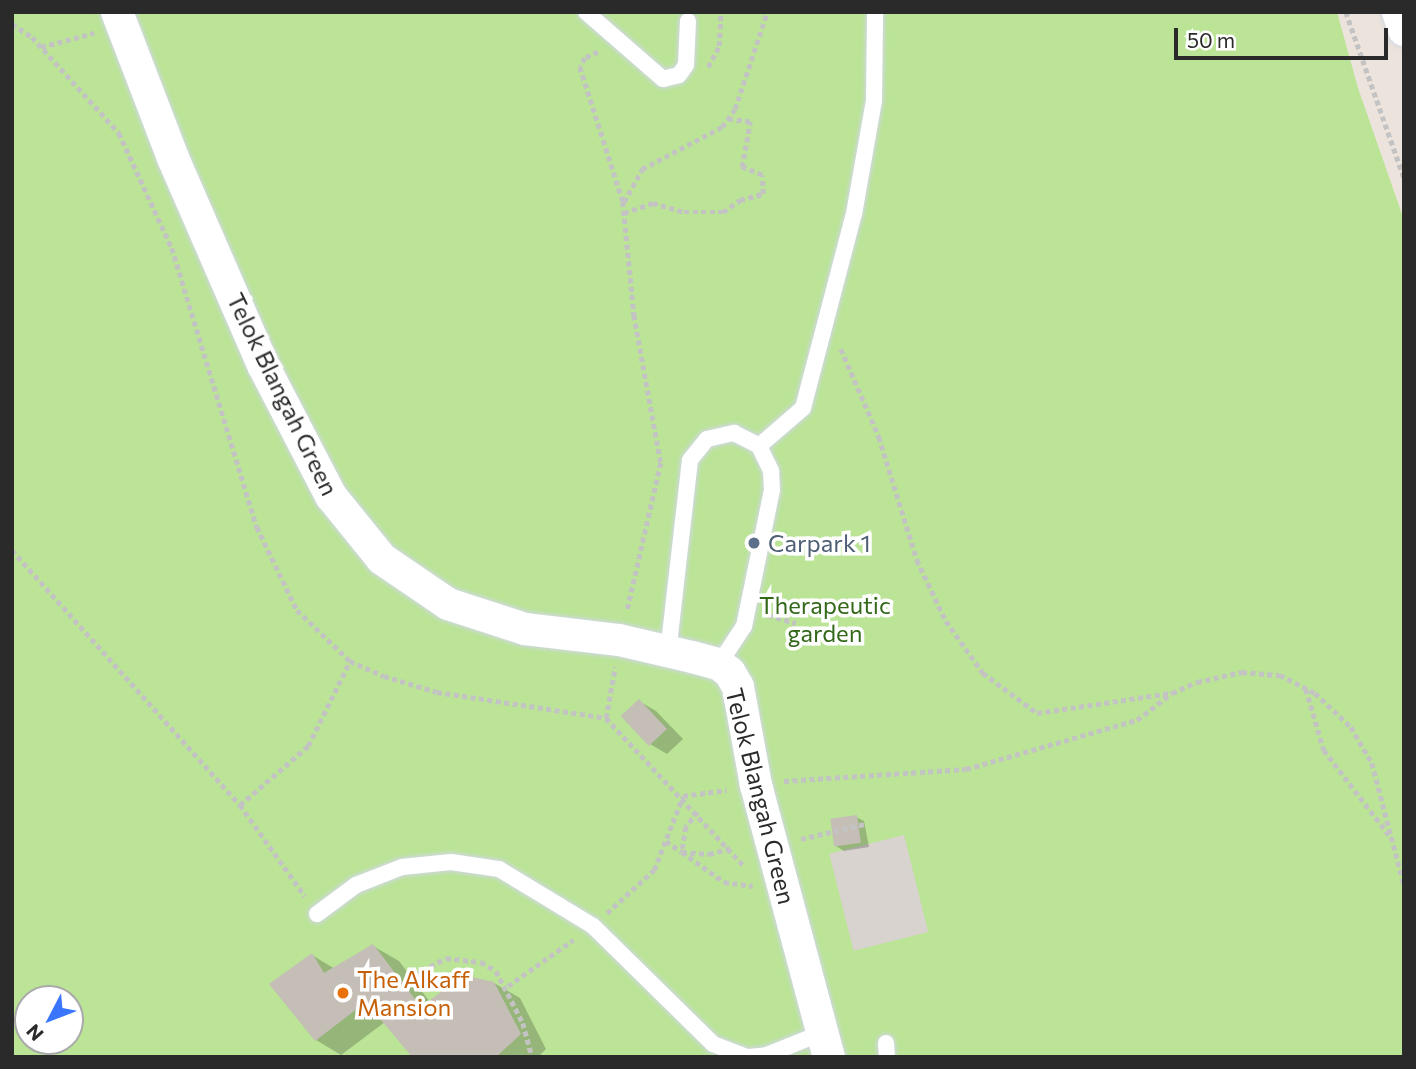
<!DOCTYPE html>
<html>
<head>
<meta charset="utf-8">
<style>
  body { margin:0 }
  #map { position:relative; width:1416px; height:1069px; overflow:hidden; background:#ece3dc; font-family:Commissioner,sans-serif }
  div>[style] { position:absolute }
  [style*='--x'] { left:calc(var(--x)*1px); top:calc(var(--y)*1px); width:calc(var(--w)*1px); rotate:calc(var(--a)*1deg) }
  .green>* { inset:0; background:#bbe497 }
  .plaza>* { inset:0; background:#d8d3cf; transform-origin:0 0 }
  .shadow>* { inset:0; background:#0003 }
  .building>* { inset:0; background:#c4beb7; transform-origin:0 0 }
  .path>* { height:4.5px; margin-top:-2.25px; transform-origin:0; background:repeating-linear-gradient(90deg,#c3c3c3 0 5px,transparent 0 8.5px) }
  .roads { filter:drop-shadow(0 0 2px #d1d7e3) drop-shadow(0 0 2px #d1d7e3) }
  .service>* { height:16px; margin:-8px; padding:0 8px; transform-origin:8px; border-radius:8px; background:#fff }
  .minor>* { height:32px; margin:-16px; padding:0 16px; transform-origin:16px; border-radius:16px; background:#fff }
  .dots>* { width:19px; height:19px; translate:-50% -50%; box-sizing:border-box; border:4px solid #fff; border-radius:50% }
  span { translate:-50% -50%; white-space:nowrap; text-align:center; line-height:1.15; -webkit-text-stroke:7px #fff; paint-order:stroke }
  .street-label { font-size:24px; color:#2a2a2a }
  .service-label { font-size:24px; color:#4e5e75 }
  .left { translate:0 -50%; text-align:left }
  .park-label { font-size:24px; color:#336819 }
  .food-label { font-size:24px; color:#c56008 }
  .frame { position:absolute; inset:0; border:14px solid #2a2a2a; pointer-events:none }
  .north { position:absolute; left:14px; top:985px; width:70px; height:70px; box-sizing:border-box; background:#fff; border:2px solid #aaa; border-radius:50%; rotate:228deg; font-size:19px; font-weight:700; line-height:28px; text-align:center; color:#2a2a2a }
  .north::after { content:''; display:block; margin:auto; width:24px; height:32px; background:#3976fc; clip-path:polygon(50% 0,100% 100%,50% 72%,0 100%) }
  .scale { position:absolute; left:1174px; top:28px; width:214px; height:32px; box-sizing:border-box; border:4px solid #2a2a2a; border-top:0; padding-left:9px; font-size:21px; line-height:24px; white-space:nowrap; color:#2a2a2a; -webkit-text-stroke:5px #fff; paint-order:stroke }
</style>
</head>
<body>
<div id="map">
  <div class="green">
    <i style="clip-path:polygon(evenodd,12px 12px,1337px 12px,1358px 88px,1404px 220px,1404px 1057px,12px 1057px,12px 12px,28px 999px,70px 999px,70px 1041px,28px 1041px,28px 999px)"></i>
  </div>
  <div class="plaza">
    <i style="left:904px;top:835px;width:100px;height:77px;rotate:76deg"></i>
  </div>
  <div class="shadow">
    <i style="clip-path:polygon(639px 701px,656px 711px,683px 739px,667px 754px,650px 744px)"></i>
    <i style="clip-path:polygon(856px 817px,864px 821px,869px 847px,844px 851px,836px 846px)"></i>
    <i style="clip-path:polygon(373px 946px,399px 961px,430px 1002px,494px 983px,520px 998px,546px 1049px,538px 1057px,415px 1057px,385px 1022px,341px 1055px,316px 1040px,312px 955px,335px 969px)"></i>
  </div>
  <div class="building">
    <i style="left:639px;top:699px;width:41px;height:25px;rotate:47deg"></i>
    <i style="left:857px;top:815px;width:28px;height:27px;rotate:82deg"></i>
    <i style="clip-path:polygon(373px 944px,421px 1007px,463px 975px,494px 982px,521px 1034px,496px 1057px,412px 1057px,366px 1002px,315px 1041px,269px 984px,312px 953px,324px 973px)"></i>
  </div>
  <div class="path">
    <i style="--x:1346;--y:12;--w:176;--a:70.7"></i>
    <i style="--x:12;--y:24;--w:24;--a:33"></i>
    <i style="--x:32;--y:37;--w:130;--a:47.8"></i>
    <i style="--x:119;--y:133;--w:127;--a:65.3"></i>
    <i style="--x:172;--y:248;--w:292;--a:73.1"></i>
    <i style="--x:257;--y:527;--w:92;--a:64.3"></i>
    <i style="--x:297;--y:610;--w:74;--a:43.9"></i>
    <i style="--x:350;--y:661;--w:37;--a:24"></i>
    <i style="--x:384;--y:676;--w:55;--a:16.8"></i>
    <i style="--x:437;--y:692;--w:171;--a:8.7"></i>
    <i style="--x:606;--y:718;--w:204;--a:47"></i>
    <i style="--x:41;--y:47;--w:55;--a:-14.8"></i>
    <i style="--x:598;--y:52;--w:14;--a:155"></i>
    <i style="--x:585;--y:58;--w:10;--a:119"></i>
    <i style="--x:580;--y:67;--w:142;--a:72.3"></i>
    <i style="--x:623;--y:202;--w:114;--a:84.4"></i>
    <i style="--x:634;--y:315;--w:150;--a:79.7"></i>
    <i style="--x:661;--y:463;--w:152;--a:102.9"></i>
    <i style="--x:708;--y:67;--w:24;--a:-62"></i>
    <i style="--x:719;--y:46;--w:34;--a:-87"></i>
    <i style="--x:624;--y:202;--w:38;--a:-61"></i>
    <i style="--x:642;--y:169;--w:90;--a:-27.7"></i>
    <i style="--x:722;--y:127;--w:22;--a:-54"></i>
    <i style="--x:735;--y:109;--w:102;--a:-71.7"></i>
    <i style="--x:624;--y:213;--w:31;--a:-19"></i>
    <i style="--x:653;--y:203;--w:32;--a:16"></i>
    <i style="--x:684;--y:212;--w:39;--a:0"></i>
    <i style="--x:723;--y:212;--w:21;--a:-35"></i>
    <i style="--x:740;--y:200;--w:24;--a:-15"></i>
    <i style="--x:763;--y:194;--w:19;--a:-93"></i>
    <i style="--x:762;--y:175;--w:22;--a:-158"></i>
    <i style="--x:742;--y:167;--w:46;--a:-79.9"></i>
    <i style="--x:750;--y:122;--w:22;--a:-172"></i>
    <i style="--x:841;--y:349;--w:96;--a:66.6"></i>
    <i style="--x:879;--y:437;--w:129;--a:72.8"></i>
    <i style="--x:917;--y:560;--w:68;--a:64.6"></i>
    <i style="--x:946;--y:621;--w:64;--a:54.6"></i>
    <i style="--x:983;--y:673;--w:67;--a:36.5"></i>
    <i style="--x:1037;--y:713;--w:135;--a:-8.5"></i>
    <i style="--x:12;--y:550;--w:342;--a:48.2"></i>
    <i style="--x:240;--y:805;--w:112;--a:54.5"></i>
    <i style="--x:768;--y:615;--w:29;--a:16"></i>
    <i style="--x:1306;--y:689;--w:64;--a:73.6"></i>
    <i style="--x:1324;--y:750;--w:107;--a:52.6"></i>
    <i style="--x:606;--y:718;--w:52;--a:-80"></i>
    <i style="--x:784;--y:781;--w:182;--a:-3.8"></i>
    <i style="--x:966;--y:769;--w:178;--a:-16"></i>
    <i style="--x:1137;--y:720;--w:44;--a:-37.6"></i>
    <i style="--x:1172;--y:693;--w:27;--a:-24"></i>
    <i style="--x:1197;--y:682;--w:46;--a:-12.5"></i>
    <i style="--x:1242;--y:672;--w:38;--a:5"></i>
    <i style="--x:1280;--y:675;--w:39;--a:27"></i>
    <i style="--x:1315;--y:693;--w:50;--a:43.4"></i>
    <i style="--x:1351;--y:727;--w:42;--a:59.7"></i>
    <i style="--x:1372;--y:763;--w:126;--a:75.3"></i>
    <i style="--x:240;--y:805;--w:90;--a:-40.9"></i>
    <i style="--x:308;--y:746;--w:95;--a:-63.7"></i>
    <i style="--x:698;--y:812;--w:19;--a:129"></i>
    <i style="--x:686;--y:827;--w:25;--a:99"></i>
    <i style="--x:682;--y:852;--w:52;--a:35.5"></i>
    <i style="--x:724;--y:882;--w:29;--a:8"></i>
    <i style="--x:801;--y:839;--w:66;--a:-13.2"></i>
    <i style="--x:666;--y:841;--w:19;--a:35"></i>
    <i style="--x:682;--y:852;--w:27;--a:4"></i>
    <i style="--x:709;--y:854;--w:23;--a:-15"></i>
    <i style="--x:607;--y:913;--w:64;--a:-42.5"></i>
    <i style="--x:654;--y:870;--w:79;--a:-68.6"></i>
    <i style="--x:683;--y:796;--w:44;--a:-7.8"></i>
    <i style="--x:415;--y:975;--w:35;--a:-29"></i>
    <i style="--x:446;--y:958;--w:35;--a:7"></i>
    <i style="--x:481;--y:962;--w:17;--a:31"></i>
    <i style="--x:496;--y:971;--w:59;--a:62.6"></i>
    <i style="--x:523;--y:1023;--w:35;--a:75"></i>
    <i style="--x:508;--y:986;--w:80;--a:-35.3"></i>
  </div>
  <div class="roads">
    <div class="service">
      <i style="--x:586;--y:12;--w:102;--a:41"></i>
      <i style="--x:663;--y:79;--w:16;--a:-14"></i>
      <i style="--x:679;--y:75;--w:12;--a:-55"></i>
      <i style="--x:686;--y:65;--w:44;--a:-87.4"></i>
      <i style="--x:759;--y:446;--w:58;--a:-40.8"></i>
      <i style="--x:803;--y:408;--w:201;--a:-75.3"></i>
      <i style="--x:854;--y:214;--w:116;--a:-80"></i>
      <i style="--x:874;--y:100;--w:88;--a:-89.3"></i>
      <i style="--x:668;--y:653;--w:194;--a:-83.5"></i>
      <i style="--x:690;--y:460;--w:27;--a:-51"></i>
      <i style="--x:707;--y:439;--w:28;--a:-13"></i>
      <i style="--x:734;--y:433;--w:28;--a:27"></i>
      <i style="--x:759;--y:446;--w:28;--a:64"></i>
      <i style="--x:771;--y:471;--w:19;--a:87"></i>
      <i style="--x:772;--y:490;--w:139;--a:101.6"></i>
      <i style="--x:744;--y:626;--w:45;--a:123.3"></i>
      <i style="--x:317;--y:914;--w:49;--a:-36.6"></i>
      <i style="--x:356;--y:885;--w:49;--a:-21.4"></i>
      <i style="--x:402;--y:867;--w:49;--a:-5.8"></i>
      <i style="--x:451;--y:862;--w:49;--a:8.3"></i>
      <i style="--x:499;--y:869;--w:110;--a:31.2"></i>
      <i style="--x:593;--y:926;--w:168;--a:44.5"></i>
      <i style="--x:713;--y:1044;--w:36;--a:21"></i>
      <i style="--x:886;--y:1043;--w:14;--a:86"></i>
      <i style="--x:749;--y:1057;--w:18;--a:-6"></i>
      <i style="--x:767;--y:1055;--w:61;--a:-22"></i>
    </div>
    <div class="minor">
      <i style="--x:117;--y:12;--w:156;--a:69"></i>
      <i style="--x:173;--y:158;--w:226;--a:66.5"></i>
      <i style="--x:263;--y:365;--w:148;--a:62.6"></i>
      <i style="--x:331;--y:496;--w:81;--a:51"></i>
      <i style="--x:382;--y:559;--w:80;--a:34.3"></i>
      <i style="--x:448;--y:604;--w:81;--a:18"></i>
      <i style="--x:525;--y:629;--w:95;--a:6.7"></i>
      <i style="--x:619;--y:640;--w:75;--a:13.1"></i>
      <i style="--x:692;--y:657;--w:28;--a:15"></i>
      <i style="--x:719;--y:664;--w:14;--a:39"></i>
      <i style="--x:730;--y:673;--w:16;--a:60"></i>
      <i style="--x:738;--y:687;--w:100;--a:79.6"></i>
      <i style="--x:756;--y:785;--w:282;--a:75"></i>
      <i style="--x:1398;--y:12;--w:19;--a:72"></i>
    </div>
  </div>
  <div class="dots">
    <i style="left:754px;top:543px;background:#5c6f8a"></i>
    <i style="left:343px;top:993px;background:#e8710a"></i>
  </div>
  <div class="street-label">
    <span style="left:283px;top:394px;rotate:64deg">Telok Blangah Green</span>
    <span style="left:761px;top:796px;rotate:76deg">Telok Blangah Green</span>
  </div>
  <div class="service-label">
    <span class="left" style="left:768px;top:543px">Carpark 1</span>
  </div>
  <div class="park-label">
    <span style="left:825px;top:619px">Therapeutic<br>garden</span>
  </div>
  <div class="food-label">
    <span class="left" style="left:357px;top:993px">The Alkaff<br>Mansion</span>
  </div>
  <div class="frame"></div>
  <div class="north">N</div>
  <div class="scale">50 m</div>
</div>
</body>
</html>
